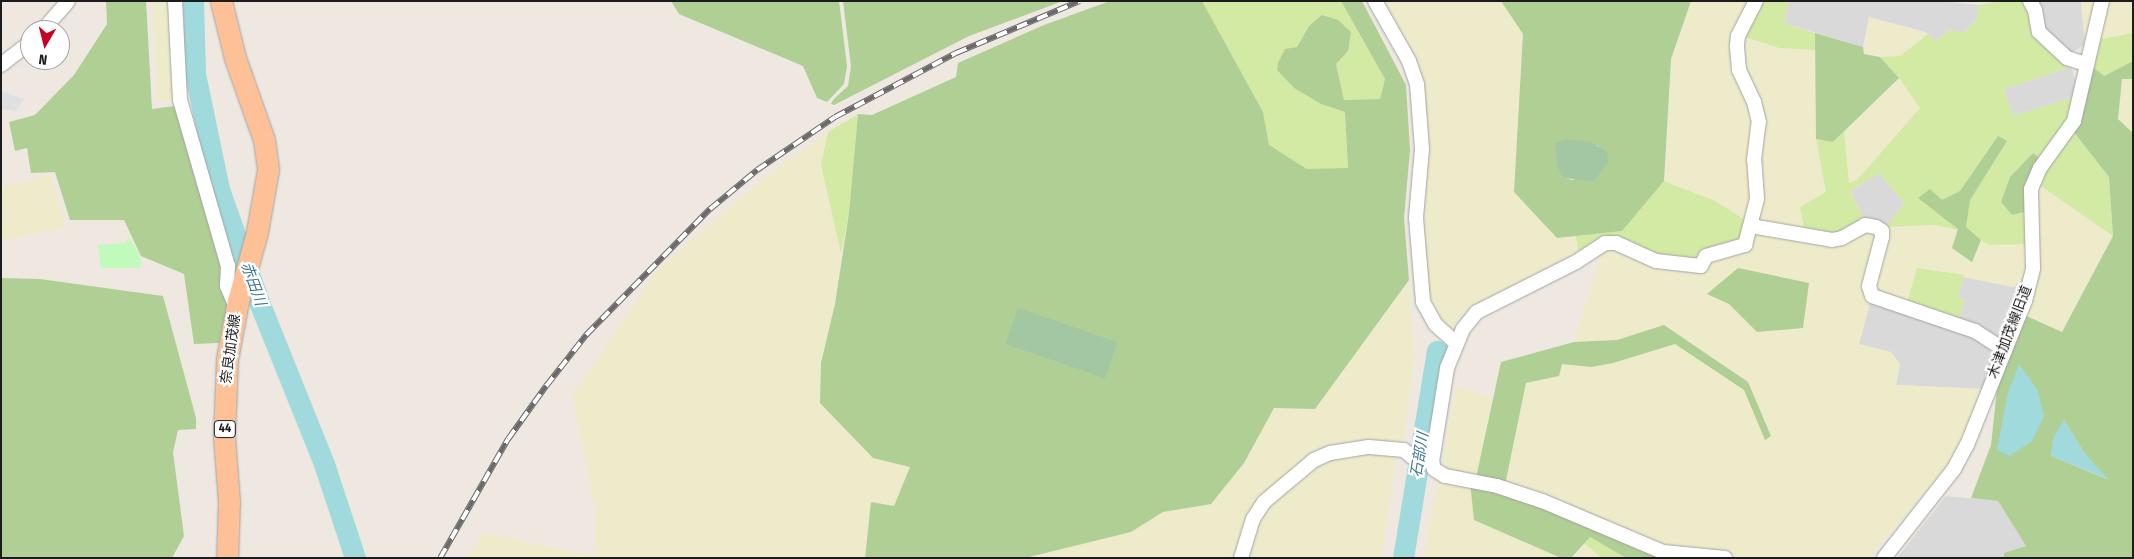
<!DOCTYPE html>
<html>
<head>
<meta charset="utf-8">
<style>
  body { margin:0 }
  #map { position:relative; width:2134px; height:559px; overflow:hidden; background:#eee8e1; font-family:"Fira Sans Condensed","Noto Sans JP",sans-serif }
  div>[style] { position:absolute }
  [style*='--x'] { left:calc(var(--x)*1px); top:calc(var(--y)*1px); width:calc(var(--w)*1px); rotate:calc(var(--a)*1deg) }
  .residential>* { inset:0; background:#dad9d9 }
  .farmland>* { inset:0; background:#eeebcb }
  .grass>* { inset:0; background:#d3eaa5 }
  .forest>* { inset:0; background:#afcf94 }
  .cemetery>* { inset:0; background:#a2c7a2; transform-origin:0 0 }
  .park>* { inset:0; background:#c1fbbb }
  .parking>* { inset:0; background:#e0e0e0 }
  .water>* { inset:0; background:#a0dadd }
  .river>* { height:21px; margin:-10.5px; padding:0 10.5px; transform-origin:10.5px; border-radius:10.5px; background:#a0dadd }
  .roads { filter:drop-shadow(0 0 1px #a3a3a3) drop-shadow(0 0 1px #a3a3a3) }
  .minor>* { height:14px; margin:-7px; padding:0 7px; transform-origin:7px; border-radius:7px; background:#fff }
  .primary>* { height:21px; margin:-10.5px; padding:0 10.5px; transform-origin:10.5px; border-radius:10.5px; background:#fec096 }
  .rail>* { height:5.5px; margin-top:-2.75px; transform-origin:0; background:repeating-linear-gradient(90deg,#fff 0 11px,#6a6a6a 0 22px); box-sizing:border-box; border-block:1px solid #6a6a6a }
  span { translate:-50% -50%; white-space:nowrap; text-align:center; line-height:1.15; -webkit-text-stroke:4.5px #fff; paint-order:stroke }
  .shield-label span { padding:1px 4px; background:#fff; border:1px solid; border-radius:4px; -webkit-text-stroke-width:0 }
  .shield-label { font-size:12px; color:#1c1c1c; font-weight:700 }
  .street-label { font-size:14px; color:#1c1c1c }
  .water-label { font-size:15px; color:#3e7996; font-style:italic }
  .frame { position:absolute; inset:0; border:2px solid #1c1c1c; pointer-events:none }
  .north { position:absolute; left:20px; top:20px; width:50px; height:50px; box-sizing:border-box; background:#fff; border:1px solid #a4a4a4; border-radius:50%; rotate:188deg; font-size:14px; font-weight:700; line-height:20px; text-align:center; color:#1c1c1c }
  .north::after { content:''; display:block; margin:auto; width:18px; height:22px; background:#c80021; clip-path:polygon(50% 0,100% 100%,50% 72%,0 100%) }
</style>
</head>
<body>
<div id="map">
  <div class="residential">
    <i style="clip-path:polygon(1789px 1px,1937px 1px,1979px 5px,1976px 21px,1963px 33px,1949px 30px,1936px 41px,1925px 32px,1869px 18px,1863px 47px,1784px 23px)"></i>
    <i style="clip-path:polygon(2036px 1px,2081px 1px,2085px 44px,2070px 54px,2043px 30px)"></i>
    <i style="clip-path:polygon(2071px 67px,2076px 82px,2074px 97px,2013px 116px,2004px 89px)"></i>
    <i style="clip-path:polygon(1879px 173px,1904px 203px,1885px 229px,1866px 223px,1850px 191px)"></i>
    <i style="clip-path:polygon(1964px 275px,2013px 287px,2026px 276px,2020px 299px,1998px 342px,1958px 320px,1965px 300px,1958px 298px)"></i>
    <i style="clip-path:polygon(1871px 299px,1956px 328px,1998px 352px,1984px 389px,1896px 385px,1900px 364px,1859px 344px)"></i>
    <i style="clip-path:polygon(1946px 496px,1998px 501px,2026px 546px,2004px 553px,2004px 558px,1897px 558px)"></i>
  </div>
  <div class="farmland">
    <i style="clip-path:polygon(153px 1px,175px 1px,176px 100px,157px 101px)"></i>
    <i style="clip-path:polygon(1379px 1px,1501px 1px,1523px 34px,1514px 192px,1557px 238px,1576px 236px,1578px 252px,1471px 306px,1459px 317px,1449px 334px,1431px 310px,1419px 219px,1421px 84px)"></i>
    <i style="clip-path:polygon(1691px 1px,1752px 1px,1735px 34px,1754px 111px,1749px 224px,1715px 201px,1665px 181px,1671px 59px)"></i>
    <i style="clip-path:polygon(2081px 1px,2096px 1px,2085px 44px)"></i>
    <i style="clip-path:polygon(2107px 1px,2133px 1px,2133px 33px,2096px 40px)"></i>
    <i style="clip-path:polygon(1869px 17px,1925px 32px,1928px 34px,1900px 56px,1864px 54px)"></i>
    <i style="clip-path:polygon(1741px 36px,1779px 48px,1815px 50px,1816px 139px,1826px 193px,1805px 233px,1754px 222px,1761px 122px,1745px 79px)"></i>
    <i style="clip-path:polygon(1899px 78px,1920px 108px,1857px 180px,1848px 183px,1844px 132px)"></i>
    <i style="clip-path:polygon(2122px 79px,2133px 79px,2133px 133px,2118px 119px)"></i>
    <i style="clip-path:polygon(828px 132px,821px 165px,841px 253px,835px 304px,850px 433px,873px 457px,910px 467px,894px 506px,871px 503px,865px 558px,467px 558px,482px 533px,594px 556px,596px 511px,572px 396px,656px 271px,761px 180px)"></i>
    <i style="clip-path:polygon(50px 174px,66px 227px,1px 241px,1px 188px)"></i>
    <i style="clip-path:polygon(2038px 184px,2113px 236px,2062px 332px,2024px 315px)"></i>
    <i style="clip-path:polygon(1935px 225px,1958px 230px,1972px 261px,1981px 240px,1989px 245px,2026px 244px,2026px 276px,2013px 287px,1917px 268px,1906px 306px,1874px 294px,1886px 227px)"></i>
    <i style="clip-path:polygon(evenodd,1865px 228px,1877px 231px,1871px 299px,1859px 344px,1891px 352px,1900px 364px,1896px 385px,1984px 389px,1951px 462px,1868px 558px,1730px 558px,1684px 553px,1505px 485px,1526px 383px,1559px 376px,1561px 364px,1591px 367px,1613px 363px,1675px 343px,1744px 390px,1765px 440px,1771px 436px,1748px 382px,1664px 325px,1617px 340px,1574px 342px,1601px 254px,1610px 250px,1618px 252px,1620px 248px,1709px 257px,1751px 233px,1865px 228px,1707px 294px,1803px 328px,1757px 331px,1729px 304px,1707px 294px)"></i>
    <i style="clip-path:polygon(1409px 280px,1414px 356px,1404px 435px,1396px 457px,1381px 558px,1025px 558px,1131px 532px,1163px 512px,1211px 504px,1244px 463px,1274px 408px,1315px 409px)"></i>
    <i style="clip-path:polygon(1456px 386px,1495px 399px,1476px 478px,1446px 474px,1442px 459px)"></i>
    <i style="clip-path:polygon(1438px 475px,1470px 482px,1474px 520px,1561px 558px,1424px 558px)"></i>
    <i style="clip-path:polygon(1584px 543px,1602px 558px,1571px 558px)"></i>
  </div>
  <div class="grass">
    <i style="clip-path:polygon(1202px 1px,1341px 1px,1385px 79px,1380px 99px,1344px 100px,1336px 64px,1348px 51px,1309px 26px,1297px 47px,1277px 70px,1294px 88px,1321px 104px,1345px 112px,1348px 169px,1307px 169px,1268px 145px,1263px 112px)"></i>
    <i style="clip-path:polygon(1759px 1px,1789px 1px,1784px 23px,1815px 33px,1815px 50px,1779px 48px,1741px 36px)"></i>
    <i style="clip-path:polygon(2001px 1px,2020px 1px,2026px 5px,2064px 62px,2071px 67px,2004px 89px,2013px 116px,2074px 97px,2069px 119px,2041px 159px,2033px 153px,2010px 177px,2001px 202px,2012px 215px,2024px 212px,2026px 244px,1989px 245px,1981px 240px,1972px 262px,1952px 248px,1958px 230px,1935px 225px,1886px 227px,1904px 203px,1879px 173px,1850px 191px,1866px 223px,1846px 234px,1805px 233px,1800px 207px,1826px 192px,1816px 139px,1833px 142px,1844px 132px,1849px 183px,1857px 180px,1920px 108px,1899px 78px,1880px 57px,1900px 56px,1928px 34px,1936px 41px,1949px 30px,1963px 33px,1976px 21px,1979px 5px)"></i>
    <i style="clip-path:polygon(2133px 33px,2133px 61px,2104px 76px,2090px 65px,2096px 40px)"></i>
    <i style="clip-path:polygon(858px 114px,849px 213px,841px 253px,821px 165px,828px 132px)"></i>
    <i style="clip-path:polygon(2073px 131px,2109px 177px,2113px 236px,2038px 184px)"></i>
    <i style="clip-path:polygon(1664px 181px,1715px 201px,1739px 216px,1749px 224px,1745px 240px,1699px 263px,1598px 240px,1578px 252px,1576px 236px,1622px 231px)"></i>
    <i style="clip-path:polygon(1917px 268px,1964px 275px,1958px 298px,1965px 300px,1958px 320px,1906px 306px)"></i>
    <i style="clip-path:polygon(1590px 537px,1626px 558px,1602px 558px,1584px 543px)"></i>
  </div>
  <div class="forest">
    <i style="clip-path:polygon(106px 1px,146px 1px,152px 109px,182px 105px,233px 280px,219px 343px,194px 344px,184px 274px,141px 256px,124px 220px,70px 220px,55px 172px,31px 173px,27px 148px,15px 151px,9px 122px,35px 115px,74px 75px,107px 24px)"></i>
    <i style="clip-path:polygon(671px 1px,839px 1px,847px 66px,844px 84px,827px 102px,817px 98px,803px 66px,679px 14px)"></i>
    <i style="clip-path:polygon(843px 1px,1063px 1px,969px 36px,834px 105px,831px 104px,833px 100px,848px 86px,851px 66px)"></i>
    <i style="clip-path:polygon(1110px 1px,1202px 1px,1263px 112px,1269px 145px,1307px 169px,1348px 168px,1345px 112px,1321px 104px,1294px 88px,1277px 70px,1278px 63px,1285px 49px,1297px 47px,1309px 26px,1322px 15px,1338px 20px,1351px 32px,1348px 51px,1336px 64px,1344px 100px,1380px 99px,1385px 79px,1341px 1px,1362px 1px,1406px 85px,1410px 150px,1404px 218px,1409px 280px,1315px 409px,1274px 408px,1244px 463px,1211px 504px,1163px 512px,1131px 532px,1025px 558px,865px 558px,871px 502px,894px 506px,910px 467px,873px 458px,820px 403px,821px 363px,835px 304px,849px 213px,858px 114px,872px 115px,956px 77px,958px 63px,1044px 25px)"></i>
    <i style="clip-path:polygon(evenodd,1501px 1px,1691px 1px,1671px 59px,1664px 181px,1622px 231px,1557px 238px,1514px 192px,1523px 34px,1501px 1px,1597px 145px,1602px 150px,1573px 180px,1565px 178px,1558px 169px,1597px 145px)"></i>
    <i style="clip-path:polygon(1815px 33px,1863px 47px,1864px 54px,1880px 57px,1899px 78px,1833px 142px,1816px 139px)"></i>
    <i style="clip-path:polygon(evenodd,2133px 61px,2133px 79px,2122px 79px,2118px 119px,2133px 133px,2133px 558px,2004px 558px,2004px 553px,2026px 546px,1998px 501px,1971px 498px,1991px 445px,1998px 380px,2024px 315px,2062px 332px,2113px 236px,2109px 177px,2073px 131px,2090px 65px,2104px 76px,2133px 61px,2064px 420px,2085px 454px,2107px 479px,2051px 456px,2064px 420px)"></i>
    <i style="clip-path:polygon(1998px 136px,2007px 141px,1970px 200px,1966px 227px,1981px 240px,1972px 262px,1952px 248px,1958px 229px,1918px 198px,1930px 189px,1942px 200px,1960px 191px)"></i>
    <i style="clip-path:polygon(2033px 153px,2041px 159px,2025px 196px,2024px 212px,2012px 215px,2001px 202px,2010px 177px)"></i>
    <i style="clip-path:polygon(1738px 268px,1809px 283px,1803px 328px,1757px 332px,1729px 304px,1707px 294px)"></i>
    <i style="clip-path:polygon(1px 278px,40px 279px,163px 296px,196px 418px,196px 429px,178px 430px,173px 452px,184px 536px,172px 558px,1px 558px)"></i>
    <i style="clip-path:polygon(1664px 325px,1748px 382px,1771px 436px,1765px 440px,1744px 390px,1675px 344px,1613px 363px,1591px 367px,1562px 364px,1559px 376px,1526px 383px,1505px 485px,1476px 478px,1501px 362px,1574px 342px,1617px 340px)"></i>
    <i style="clip-path:polygon(1470px 482px,1577px 519px,1705px 558px,1626px 558px,1590px 537px,1571px 558px,1561px 558px,1474px 520px)"></i>
  </div>
  <div class="cemetery">
    <i style="clip-path:polygon(1566px 139px,1591px 142px,1607px 152px,1608px 162px,1594px 181px,1564px 178px,1558px 169px,1555px 144px)"></i>
    <i style="left:1018px;top:308px;width:105px;height:38px;rotate:19deg"></i>
  </div>
  <div class="park">
    <i style="clip-path:polygon(129px 237px,141px 258px,140px 268px,101px 268px,98px 245px,126px 243px)"></i>
  </div>
  <div class="parking">
    <i style="clip-path:polygon(1px 91px,24px 99px,16px 111px,1px 109px)"></i>
  </div>
  <div class="water">
    <i style="clip-path:polygon(2019px 364px,2038px 391px,2044px 416px,2032px 441px,2010px 456px,1997px 450px,2008px 392px)"></i>
    <i style="clip-path:polygon(2064px 420px,2085px 454px,2108px 479px,2051px 456px,2053px 438px)"></i>
  </div>
  <div class="river">
    <i style="--x:193;--y:1;--w:73;--a:88.4"></i>
    <i style="--x:195;--y:74;--w:117;--a:78.2"></i>
    <i style="--x:219;--y:189;--w:120;--a:70.5"></i>
    <i style="--x:259;--y:302;--w:175;--a:68.1"></i>
    <i style="--x:324;--y:464;--w:99;--a:71.7"></i>
    <i style="--x:1403;--y:558;--w:210;--a:-80.7"></i>
  </div>
  <div class="roads">
    <div class="minor">
      <i style="--x:175;--y:1;--w:99;--a:87.1"></i>
      <i style="--x:180;--y:100;--w:173;--a:73.9"></i>
      <i style="--x:228;--y:266;--w:20;--a:93"></i>
      <i style="--x:227;--y:286;--w:25;--a:67"></i>
      <i style="--x:1375;--y:1;--w:69;--a:60.5"></i>
      <i style="--x:1409;--y:61;--w:24;--a:71"></i>
      <i style="--x:1417;--y:84;--w:65;--a:85.6"></i>
      <i style="--x:1422;--y:149;--w:69;--a:95"></i>
      <i style="--x:1416;--y:218;--w:84;--a:85.2"></i>
      <i style="--x:1423;--y:302;--w:26;--a:61"></i>
      <i style="--x:1436;--y:325;--w:27;--a:42"></i>
      <i style="--x:2030;--y:1;--w:10;--a:61"></i>
      <i style="--x:2035;--y:10;--w:22;--a:80"></i>
      <i style="--x:2039;--y:32;--w:38;--a:43"></i>
      <i style="--x:2067;--y:58;--w:19;--a:18"></i>
      <i style="--x:43;--y:30;--w:38;--a:-49"></i>
      <i style="--x:1;--y:65;--w:37;--a:-38"></i>
      <i style="--x:1751;--y:226;--w:82;--a:9.8"></i>
      <i style="--x:1832;--y:240;--w:10;--a:-11"></i>
      <i style="--x:1842;--y:238;--w:26;--a:-29"></i>
      <i style="--x:1865;--y:225;--w:11;--a:10"></i>
      <i style="--x:1876;--y:227;--w:7;--a:34"></i>
      <i style="--x:1882;--y:231;--w:6;--a:90"></i>
      <i style="--x:1882;--y:237;--w:51;--a:104.9"></i>
      <i style="--x:1869;--y:286;--w:10;--a:73"></i>
      <i style="--x:1872;--y:296;--w:109;--a:18.8"></i>
      <i style="--x:1975;--y:331;--w:33;--a:33"></i>
      <i style="--x:1241;--y:558;--w:41;--a:-72.9"></i>
      <i style="--x:1253;--y:519;--w:20;--a:-57"></i>
      <i style="--x:1264;--y:502;--w:65;--a:-40"></i>
      <i style="--x:1314;--y:460;--w:17;--a:-24"></i>
      <i style="--x:1330;--y:453;--w:39;--a:-9"></i>
      <i style="--x:1369;--y:447;--w:35;--a:5"></i>
      <i style="--x:1404;--y:450;--w:11;--a:41"></i>
      <i style="--x:1412;--y:457;--w:21;--a:14"></i>
      <i style="--x:1725;--y:558;--w:62;--a:-174.5"></i>
      <i style="--x:1663;--y:552;--w:131;--a:-157.1"></i>
      <i style="--x:1542;--y:501;--w:47;--a:-161.6"></i>
      <i style="--x:1497;--y:486;--w:53;--a:-169.1"></i>
      <i style="--x:1445;--y:476;--w:13;--a:-148"></i>
      <i style="--x:1434;--y:469;--w:7;--a:-106"></i>
      <i style="--x:1432;--y:462;--w:95;--a:-80.9"></i>
      <i style="--x:1447;--y:368;--w:42;--a:-67.7"></i>
      <i style="--x:1463;--y:329;--w:22;--a:-51"></i>
      <i style="--x:1477;--y:312;--w:111;--a:-26.8"></i>
      <i style="--x:1576;--y:262;--w:35;--a:-33"></i>
      <i style="--x:1605;--y:243;--w:11;--a:0"></i>
      <i style="--x:1616;--y:243;--w:44;--a:24.2"></i>
      <i style="--x:1656;--y:261;--w:45;--a:6.3"></i>
      <i style="--x:1701;--y:266;--w:11;--a:-63"></i>
      <i style="--x:1706;--y:256;--w:41;--a:-15.8"></i>
      <i style="--x:1745;--y:245;--w:48;--a:-75.4"></i>
      <i style="--x:1757;--y:199;--w:39;--a:-94"></i>
      <i style="--x:1754;--y:160;--w:38;--a:-83"></i>
      <i style="--x:1759;--y:122;--w:21;--a:-104"></i>
      <i style="--x:1754;--y:102;--w:35;--a:-115"></i>
      <i style="--x:1739;--y:70;--w:25;--a:-95"></i>
      <i style="--x:1737;--y:45;--w:9;--a:-84"></i>
      <i style="--x:1738;--y:36;--w:39;--a:-63"></i>
      <i style="--x:1884;--y:558;--w:113;--a:-51.8"></i>
      <i style="--x:1954;--y:469;--w:27;--a:-62"></i>
      <i style="--x:1967;--y:445;--w:155;--a:-68.1"></i>
      <i style="--x:2025;--y:301;--w:34;--a:-76"></i>
      <i style="--x:2033;--y:268;--w:79;--a:-91.5"></i>
      <i style="--x:2031;--y:189;--w:23;--a:-67"></i>
      <i style="--x:2040;--y:168;--w:58;--a:-54.1"></i>
      <i style="--x:2074;--y:121;--w:123;--a:-76.9"></i>
    </div>
    <div class="primary">
      <i style="--x:221;--y:1;--w:59;--a:76.2"></i>
      <i style="--x:235;--y:58;--w:87;--a:70.5"></i>
      <i style="--x:264;--y:140;--w:30;--a:82"></i>
      <i style="--x:268;--y:170;--w:63;--a:100.1"></i>
      <i style="--x:257;--y:232;--w:72;--a:105.4"></i>
      <i style="--x:238;--y:301;--w:59;--a:100.7"></i>
      <i style="--x:227;--y:359;--w:78;--a:92.2"></i>
      <i style="--x:224;--y:437;--w:65;--a:85.6"></i>
      <i style="--x:229;--y:502;--w:56;--a:92"></i>
    </div>
  </div>
  <div class="rail">
    <i style="--x:440;--y:558;--w:137;--a:-60.3"></i>
    <i style="--x:508;--y:439;--w:65;--a:-54.4"></i>
    <i style="--x:546;--y:386;--w:65;--a:-51.9"></i>
    <i style="--x:586;--y:335;--w:177;--a:-45.5"></i>
    <i style="--x:710;--y:209;--w:61;--a:-39.7"></i>
    <i style="--x:757;--y:170;--w:94;--a:-34.2"></i>
    <i style="--x:835;--y:117;--w:137;--a:-27.9"></i>
    <i style="--x:956;--y:53;--w:134;--a:-22.8"></i>
  </div>
  <div class="shield-label">
    <span style="left:225px;top:429px">44</span>
  </div>
  <div class="street-label">
    <span style="left:2010px;top:332px;rotate:-69deg">木津加茂線旧道</span>
    <span style="left:231px;top:349px;rotate:-82deg">奈良加茂線</span>
  </div>
  <div class="water-label">
    <span style="left:253px;top:284px;rotate:70deg">赤田川</span>
    <span style="left:1420px;top:455px;rotate:-81deg">石部川</span>
  </div>
  <div class="frame"></div>
  <div class="north">N</div>
</div>
</body>
</html>
